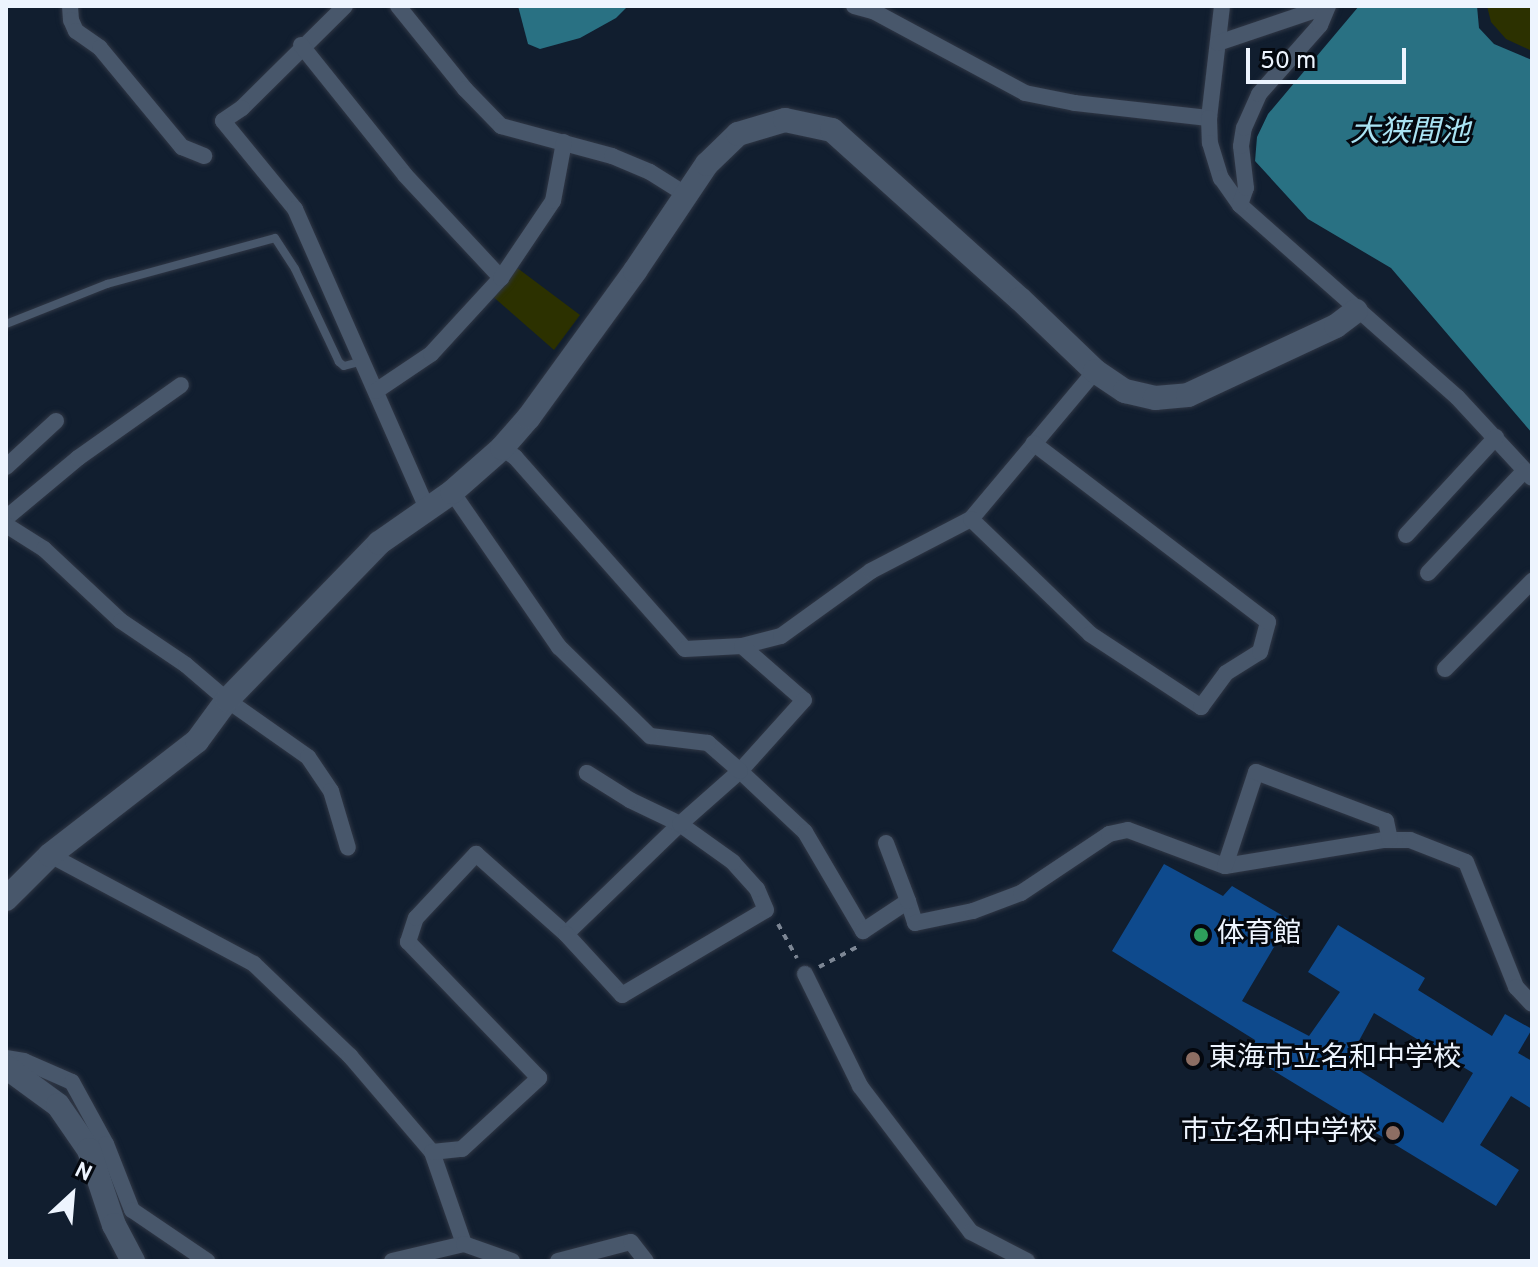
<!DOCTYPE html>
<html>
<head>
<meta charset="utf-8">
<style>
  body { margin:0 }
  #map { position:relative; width:1538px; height:1267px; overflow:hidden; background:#111e2f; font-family:Overpass,"Noto Sans JP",sans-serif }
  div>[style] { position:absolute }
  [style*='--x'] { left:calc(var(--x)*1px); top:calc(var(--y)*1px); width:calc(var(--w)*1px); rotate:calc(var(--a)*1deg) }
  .green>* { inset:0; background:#2c3100 }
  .water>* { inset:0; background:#297183 }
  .building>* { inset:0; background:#0e4a8d }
  .path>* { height:4px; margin-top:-2px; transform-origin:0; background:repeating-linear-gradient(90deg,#7c8694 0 6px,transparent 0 12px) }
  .roads { filter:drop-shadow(0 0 2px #303745) drop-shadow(0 0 2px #303745) }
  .lane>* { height:8px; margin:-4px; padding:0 4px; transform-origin:4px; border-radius:4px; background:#48576b }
  .street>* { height:16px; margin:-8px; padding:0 8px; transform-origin:8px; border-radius:8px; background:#48576b }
  .secondary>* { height:24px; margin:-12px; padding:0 12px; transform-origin:12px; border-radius:12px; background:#48576b }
  .dots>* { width:22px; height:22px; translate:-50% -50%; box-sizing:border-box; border:4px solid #04080f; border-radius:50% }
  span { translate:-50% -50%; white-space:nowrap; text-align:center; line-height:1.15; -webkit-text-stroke:6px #04080f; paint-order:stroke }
  .poi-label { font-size:28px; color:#edf4fe }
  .left { translate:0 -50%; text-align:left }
  .right { translate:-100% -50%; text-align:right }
  .water-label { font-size:30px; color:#aae3f3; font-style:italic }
  .frame { position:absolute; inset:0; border:8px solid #edf4fe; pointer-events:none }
  .north { position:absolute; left:32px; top:1155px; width:80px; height:80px; -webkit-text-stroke:6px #04080f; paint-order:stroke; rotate:26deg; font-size:22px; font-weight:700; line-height:32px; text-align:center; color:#edf4fe }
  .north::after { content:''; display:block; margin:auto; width:28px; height:36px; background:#edf4fe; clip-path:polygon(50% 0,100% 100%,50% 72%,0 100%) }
  .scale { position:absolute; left:1246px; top:48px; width:160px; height:36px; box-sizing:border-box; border:4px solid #edf4fe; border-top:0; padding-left:10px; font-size:24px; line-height:28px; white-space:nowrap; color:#edf4fe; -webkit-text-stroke:6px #04080f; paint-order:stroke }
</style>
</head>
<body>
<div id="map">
  <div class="green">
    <i style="clip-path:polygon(1487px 6px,1531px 6px,1532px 51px,1506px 39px,1491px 22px)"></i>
    <i style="clip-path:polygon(512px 264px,580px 315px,554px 350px,490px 294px)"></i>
  </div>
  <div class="water">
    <i style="clip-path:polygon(518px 6px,628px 6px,616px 18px,580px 38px,540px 49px,528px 44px)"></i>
    <i style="clip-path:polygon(1359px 6px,1477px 6px,1479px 28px,1494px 44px,1532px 60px,1532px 433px,1391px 268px,1308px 219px,1255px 161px,1257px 137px,1268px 114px)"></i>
  </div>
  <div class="building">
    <i style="clip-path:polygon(evenodd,1164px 864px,1223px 896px,1232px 886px,1290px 920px,1242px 1001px,1309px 1036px,1340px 992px,1308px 972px,1338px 925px,1425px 978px,1418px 990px,1492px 1036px,1505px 1014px,1532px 1029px,1518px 1053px,1532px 1061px,1532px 1109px,1511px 1096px,1480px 1145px,1519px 1170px,1496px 1206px,1246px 1054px,1255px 1040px,1112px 951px,1164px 864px,1374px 1013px,1473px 1073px,1443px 1123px,1347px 1063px,1374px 1013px)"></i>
  </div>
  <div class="path">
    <i style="--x:778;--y:924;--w:39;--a:61"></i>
    <i style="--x:819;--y:967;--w:43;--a:-27.8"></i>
  </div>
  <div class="roads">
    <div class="lane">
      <i style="--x:6;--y:324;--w:109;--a:-21.6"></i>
      <i style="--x:107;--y:284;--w:174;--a:-15.3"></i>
      <i style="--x:275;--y:238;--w:37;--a:57"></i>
      <i style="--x:295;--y:269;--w:103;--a:64.7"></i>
      <i style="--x:339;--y:362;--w:6;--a:39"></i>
      <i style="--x:344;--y:366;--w:20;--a:-15"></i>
    </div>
    <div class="street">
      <i style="--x:70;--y:6;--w:14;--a:86"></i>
      <i style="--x:71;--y:20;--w:12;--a:66"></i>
      <i style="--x:76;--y:31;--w:29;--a:35"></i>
      <i style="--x:100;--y:48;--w:129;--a:50.4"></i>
      <i style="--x:182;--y:147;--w:24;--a:22"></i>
      <i style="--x:345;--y:6;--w:145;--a:135.3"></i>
      <i style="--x:242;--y:108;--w:23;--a:146"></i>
      <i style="--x:223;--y:121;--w:114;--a:50.7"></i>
      <i style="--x:295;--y:209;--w:327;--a:66.2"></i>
      <i style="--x:398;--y:6;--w:107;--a:51.1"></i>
      <i style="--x:465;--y:89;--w:52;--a:45.8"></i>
      <i style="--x:501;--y:126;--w:115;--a:15.1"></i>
      <i style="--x:612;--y:156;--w:41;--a:22.8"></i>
      <i style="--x:650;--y:172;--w:41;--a:32.2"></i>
      <i style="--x:854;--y:6;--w:20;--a:15"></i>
      <i style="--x:873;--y:11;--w:173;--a:28.3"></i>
      <i style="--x:1025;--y:93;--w:51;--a:11.3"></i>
      <i style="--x:1075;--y:103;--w:135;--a:6.4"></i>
      <i style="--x:1222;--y:6;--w:113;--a:96.6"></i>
      <i style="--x:1209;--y:118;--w:25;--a:88"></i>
      <i style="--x:1210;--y:143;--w:37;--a:73"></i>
      <i style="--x:1221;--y:178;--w:33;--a:55"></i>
      <i style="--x:1240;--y:205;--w:290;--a:41.5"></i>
      <i style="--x:1457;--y:397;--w:110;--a:47.2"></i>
      <i style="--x:1218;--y:43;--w:115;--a:-18.7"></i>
      <i style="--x:301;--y:45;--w:166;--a:51.3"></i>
      <i style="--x:405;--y:175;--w:141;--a:47"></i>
      <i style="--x:1240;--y:205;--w:18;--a:-71"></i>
      <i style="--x:1246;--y:188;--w:42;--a:-96.8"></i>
      <i style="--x:1241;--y:146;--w:18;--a:-81"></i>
      <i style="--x:1244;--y:128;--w:37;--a:-66"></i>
      <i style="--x:1259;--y:94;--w:92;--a:-48.5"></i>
      <i style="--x:1320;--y:25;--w:21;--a:-67"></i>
      <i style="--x:376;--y:391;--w:66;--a:-33.9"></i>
      <i style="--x:431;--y:354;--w:103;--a:-47.4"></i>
      <i style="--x:501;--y:278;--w:93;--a:-56"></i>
      <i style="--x:553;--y:201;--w:60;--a:-79.4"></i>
      <i style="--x:502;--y:448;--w:16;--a:35"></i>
      <i style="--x:515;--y:457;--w:256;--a:48.5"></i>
      <i style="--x:685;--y:649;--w:57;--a:-3"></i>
      <i style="--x:742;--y:646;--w:40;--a:-14.4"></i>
      <i style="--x:781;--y:636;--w:111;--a:-35.8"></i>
      <i style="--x:871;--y:571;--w:113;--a:-27.5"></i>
      <i style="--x:971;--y:519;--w:193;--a:-50"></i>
      <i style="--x:6;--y:467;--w:68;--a:-42.6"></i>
      <i style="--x:6;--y:518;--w:94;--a:-39.8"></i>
      <i style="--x:78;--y:458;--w:126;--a:-35.3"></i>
      <i style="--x:971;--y:519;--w:165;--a:44"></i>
      <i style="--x:1090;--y:634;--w:133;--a:33.3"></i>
      <i style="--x:1201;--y:707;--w:42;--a:-53.7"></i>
      <i style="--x:1226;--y:673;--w:40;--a:-32"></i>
      <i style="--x:1260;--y:652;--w:31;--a:-75"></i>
      <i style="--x:1268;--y:622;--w:295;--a:-142.7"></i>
      <i style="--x:6;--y:525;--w:45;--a:32.3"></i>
      <i style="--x:44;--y:549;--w:105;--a:43.1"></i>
      <i style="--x:121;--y:621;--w:78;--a:34.1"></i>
      <i style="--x:186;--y:665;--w:54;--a:40.5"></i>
      <i style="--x:227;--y:700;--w:99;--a:35.1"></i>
      <i style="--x:308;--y:757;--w:41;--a:55.9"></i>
      <i style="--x:331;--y:791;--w:59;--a:73.4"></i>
      <i style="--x:1406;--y:535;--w:133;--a:-47.4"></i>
      <i style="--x:1428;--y:573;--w:141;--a:-46.7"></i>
      <i style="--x:742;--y:646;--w:82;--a:41.1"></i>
      <i style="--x:804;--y:700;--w:96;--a:132"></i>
      <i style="--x:740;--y:771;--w:89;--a:43.2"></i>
      <i style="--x:805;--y:832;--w:115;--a:59.6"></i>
      <i style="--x:863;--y:931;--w:54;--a:-33.7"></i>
      <i style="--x:908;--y:901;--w:23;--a:72"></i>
      <i style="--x:915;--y:923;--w:59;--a:-11.7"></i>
      <i style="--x:973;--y:911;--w:51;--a:-20.6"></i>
      <i style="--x:1021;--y:893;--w:106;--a:-33.8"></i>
      <i style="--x:1109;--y:834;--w:19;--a:-12"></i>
      <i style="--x:1128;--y:830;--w:103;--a:20.4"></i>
      <i style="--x:1225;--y:866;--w:160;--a:-9.3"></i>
      <i style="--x:1383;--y:840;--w:27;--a:0"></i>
      <i style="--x:1410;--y:840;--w:60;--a:21.4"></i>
      <i style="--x:1466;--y:862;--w:135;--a:68.2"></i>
      <i style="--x:1516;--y:987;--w:23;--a:47"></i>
      <i style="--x:1445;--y:669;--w:124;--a:-45.3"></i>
      <i style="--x:886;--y:843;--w:62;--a:69.2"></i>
      <i style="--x:50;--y:855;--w:231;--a:28.1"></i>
      <i style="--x:254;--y:964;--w:133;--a:43.8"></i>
      <i style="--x:350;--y:1056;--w:126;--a:49.5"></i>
      <i style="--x:432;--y:1152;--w:97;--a:70.8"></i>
      <i style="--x:464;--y:1244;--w:74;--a:166.7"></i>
      <i style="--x:1225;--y:866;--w:99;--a:-71.7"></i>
      <i style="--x:1256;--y:772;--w:139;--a:20.7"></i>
      <i style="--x:1386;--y:821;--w:19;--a:78"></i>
      <i style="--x:566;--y:934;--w:158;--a:-44"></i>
      <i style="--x:680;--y:824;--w:55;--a:-154.4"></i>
      <i style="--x:630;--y:800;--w:51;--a:-147.9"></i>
      <i style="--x:805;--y:974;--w:125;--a:63.8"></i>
      <i style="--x:860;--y:1086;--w:183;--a:52.8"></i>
      <i style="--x:971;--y:1232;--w:63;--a:27.4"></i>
      <i style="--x:6;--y:1058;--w:18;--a:9"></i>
      <i style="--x:24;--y:1061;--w:52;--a:23.6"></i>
      <i style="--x:72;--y:1082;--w:71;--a:61.3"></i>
      <i style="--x:106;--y:1144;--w:71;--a:68.5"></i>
      <i style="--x:132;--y:1210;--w:91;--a:34.2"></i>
      <i style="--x:432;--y:1152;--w:30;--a:-6"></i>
      <i style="--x:462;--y:1149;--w:105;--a:-42.7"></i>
      <i style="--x:539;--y:1078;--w:189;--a:-133.9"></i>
      <i style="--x:408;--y:942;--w:25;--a:-72"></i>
      <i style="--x:416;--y:918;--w:88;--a:-46.8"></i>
      <i style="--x:476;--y:854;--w:120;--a:41.6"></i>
      <i style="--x:566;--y:934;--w:83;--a:47.4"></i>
      <i style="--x:622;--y:995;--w:167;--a:-30.6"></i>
      <i style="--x:766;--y:910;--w:23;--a:-113"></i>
      <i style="--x:757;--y:889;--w:36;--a:-132"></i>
      <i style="--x:733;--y:862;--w:65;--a:-144.4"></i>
      <i style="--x:680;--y:824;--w:80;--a:-41.5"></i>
      <i style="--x:740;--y:771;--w:43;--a:-138.8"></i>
      <i style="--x:708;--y:743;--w:58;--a:-173.1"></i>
      <i style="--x:650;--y:736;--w:127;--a:-135.6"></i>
      <i style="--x:559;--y:647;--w:188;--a:-124.6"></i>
      <i style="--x:464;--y:1244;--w:51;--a:19.5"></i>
      <i style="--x:558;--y:1261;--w:75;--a:-14.6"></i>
      <i style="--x:631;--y:1242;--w:24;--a:52"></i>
    </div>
    <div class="secondary">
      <i style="--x:6;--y:899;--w:62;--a:-45"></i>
      <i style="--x:50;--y:855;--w:186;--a:-37.8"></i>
      <i style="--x:197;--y:741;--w:51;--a:-53.8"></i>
      <i style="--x:227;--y:700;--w:219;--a:-45.9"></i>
      <i style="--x:379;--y:543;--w:89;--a:-34.9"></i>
      <i style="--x:452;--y:492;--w:67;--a:-41.3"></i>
      <i style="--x:502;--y:448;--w:41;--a:-48.9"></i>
      <i style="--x:529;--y:417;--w:180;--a:-54"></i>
      <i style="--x:635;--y:271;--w:129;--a:-56.1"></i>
      <i style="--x:707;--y:164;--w:43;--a:-44.1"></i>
      <i style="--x:738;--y:134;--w:49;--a:-16.6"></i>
      <i style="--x:785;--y:120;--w:48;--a:12"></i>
      <i style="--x:832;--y:130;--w:253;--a:42"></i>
      <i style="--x:1020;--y:299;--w:104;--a:43.8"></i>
      <i style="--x:1095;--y:371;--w:36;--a:34"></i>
      <i style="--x:1125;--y:391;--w:31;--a:13"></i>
      <i style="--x:1155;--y:398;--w:33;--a:-5"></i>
      <i style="--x:1188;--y:395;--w:163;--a:-25"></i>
      <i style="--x:1336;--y:326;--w:25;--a:-37"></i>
      <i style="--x:6;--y:1067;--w:64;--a:36.2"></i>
      <i style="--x:58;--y:1105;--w:55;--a:55.4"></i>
      <i style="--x:89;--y:1150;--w:79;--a:71.6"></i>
      <i style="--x:114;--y:1225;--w:41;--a:62.2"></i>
    </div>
  </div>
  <div class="dots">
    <i style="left:1201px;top:935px;background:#2e9e5b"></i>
    <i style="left:1193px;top:1059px;background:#8d6e63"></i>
    <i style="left:1393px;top:1133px;background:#8d6e63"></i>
  </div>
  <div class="poi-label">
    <span class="left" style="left:1217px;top:935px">体育館</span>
    <span class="left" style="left:1209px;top:1059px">東海市立名和中学校</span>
    <span class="right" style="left:1377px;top:1133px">市立名和中学校</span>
  </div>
  <div class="water-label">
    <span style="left:1410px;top:134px">大狭間池</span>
  </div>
  <div class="frame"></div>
  <div class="north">N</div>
  <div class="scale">50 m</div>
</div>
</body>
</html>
